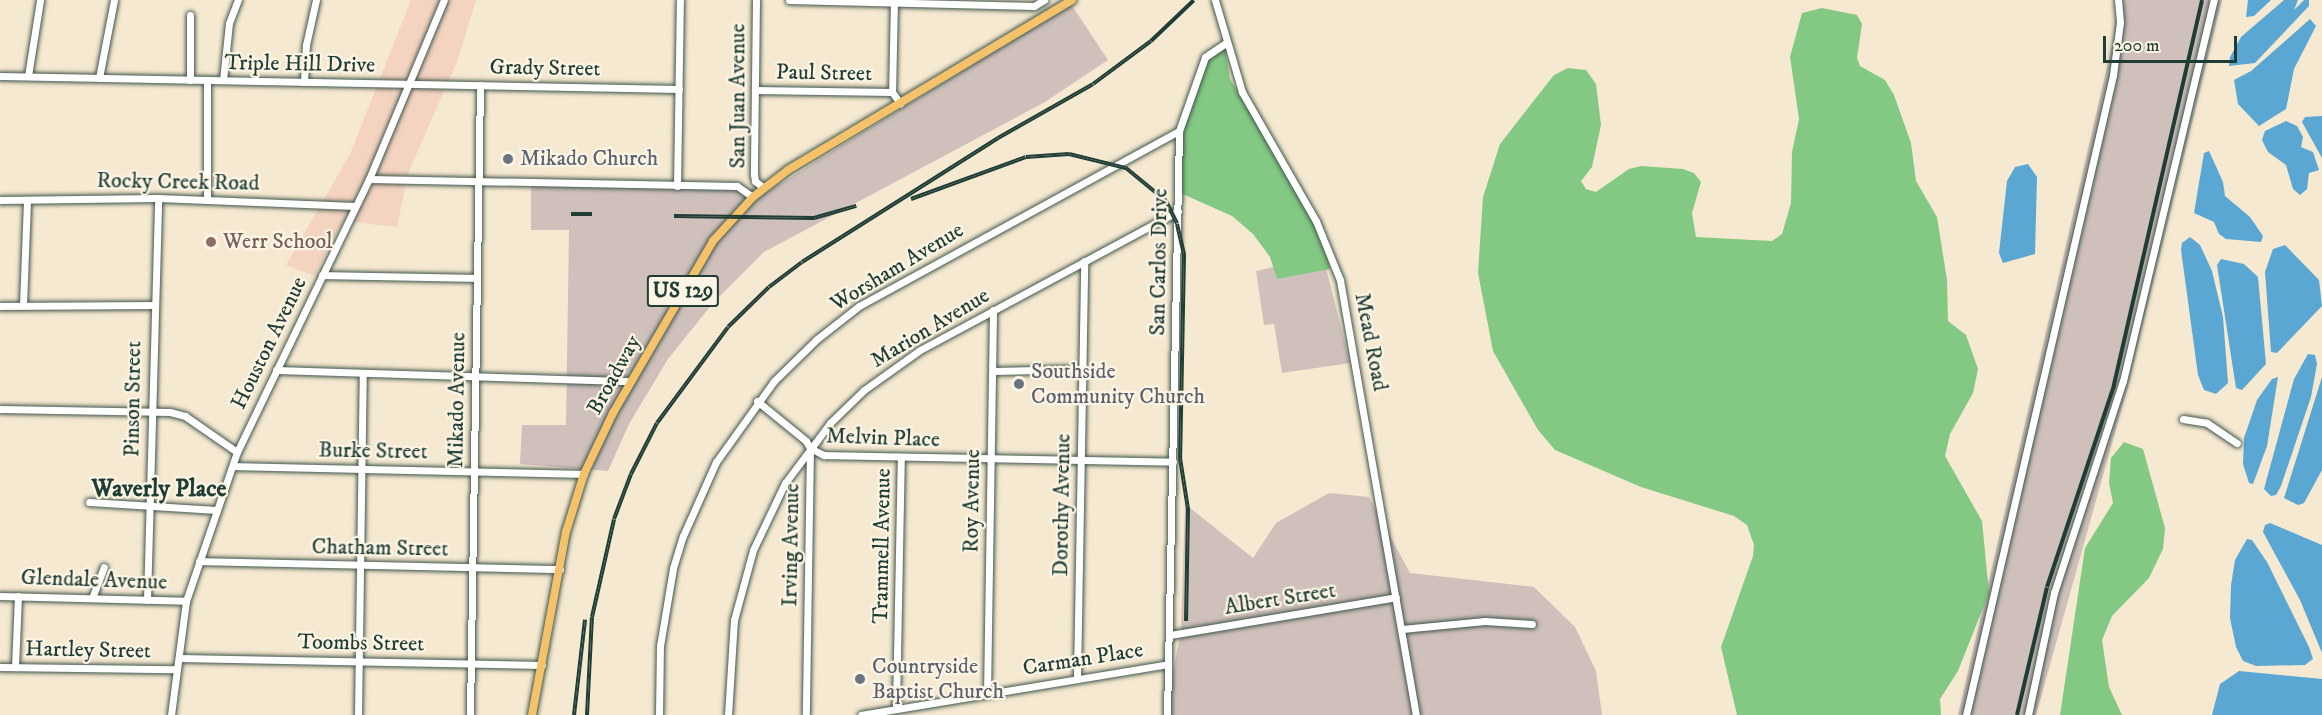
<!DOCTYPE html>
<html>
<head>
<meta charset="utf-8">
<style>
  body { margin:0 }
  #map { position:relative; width:2322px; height:715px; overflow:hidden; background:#f6e9d1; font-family:"IM FELL DW Pica",serif }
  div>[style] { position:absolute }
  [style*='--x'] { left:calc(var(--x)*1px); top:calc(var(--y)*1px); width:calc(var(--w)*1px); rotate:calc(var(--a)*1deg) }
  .built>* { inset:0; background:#f4d3c1 }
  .industrial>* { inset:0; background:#d0c0bc }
  .green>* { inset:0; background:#84c983 }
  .water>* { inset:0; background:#5aa7d3 }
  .roads { filter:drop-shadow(0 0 2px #3f574c) drop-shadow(0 0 2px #3f574c) }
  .minor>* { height:7px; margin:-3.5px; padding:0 3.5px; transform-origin:3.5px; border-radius:3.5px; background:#fff }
  .major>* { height:8px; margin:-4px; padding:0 4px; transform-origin:4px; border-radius:4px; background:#f3c26a }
  .rail>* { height:4px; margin-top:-2px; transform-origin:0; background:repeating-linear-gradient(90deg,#fcf5e5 0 4.5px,#1f3d34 0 9px); box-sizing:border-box; border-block:2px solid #1f3d34 }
  .dots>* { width:16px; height:16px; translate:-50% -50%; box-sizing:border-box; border:3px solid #fcf5e5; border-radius:50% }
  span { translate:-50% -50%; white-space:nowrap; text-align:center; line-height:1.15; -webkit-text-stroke:4.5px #fcf5e5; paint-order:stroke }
  .shield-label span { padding:2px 4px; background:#fcf5e5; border:2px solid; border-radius:4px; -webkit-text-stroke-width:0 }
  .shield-label { font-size:21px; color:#1f3d34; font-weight:700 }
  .street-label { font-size:22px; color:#1f3d34 }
  .worship-label { font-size:22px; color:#5b616d }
  .left { translate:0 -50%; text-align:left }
  .education-label { font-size:22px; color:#785e54 }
  .neighbourhood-label { font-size:24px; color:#1f3d34; font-weight:700 }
  .scale { position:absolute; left:2103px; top:36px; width:134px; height:27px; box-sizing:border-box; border:3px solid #1f3d34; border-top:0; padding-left:8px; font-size:18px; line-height:21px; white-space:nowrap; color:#1f3d34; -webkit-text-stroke:4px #fcf5e5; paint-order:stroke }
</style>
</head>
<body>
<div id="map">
  <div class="built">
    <i style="clip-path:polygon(411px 0,476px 0,457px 62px,408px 173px,397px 227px,343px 221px,314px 276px,286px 265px,350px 154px)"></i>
  </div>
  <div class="industrial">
    <i style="clip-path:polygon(2117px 0,2222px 0,2127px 390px,2036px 715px,1958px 715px,2114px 36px)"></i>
    <i style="clip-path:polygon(1071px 4px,1108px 60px,1045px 102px,764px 252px,713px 303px,668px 359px,629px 424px,608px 471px,520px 464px,522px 425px,566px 425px,569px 230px,531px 230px,531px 184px,770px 190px)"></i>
    <i style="clip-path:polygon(1323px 256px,1350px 363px,1282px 373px,1274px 324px,1264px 325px,1256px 271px)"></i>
    <i style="clip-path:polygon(1329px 493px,1369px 497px,1410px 573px,1534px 587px,1575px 627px,1596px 671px,1602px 715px,1165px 715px,1181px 630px,1185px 504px,1253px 558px,1276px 523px)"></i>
  </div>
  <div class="green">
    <i style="clip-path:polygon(1822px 8px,1857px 15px,1862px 24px,1857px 58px,1860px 66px,1885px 80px,1894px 95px,1911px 143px,1916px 181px,1937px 217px,1947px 280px,1948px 321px,1966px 335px,1978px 369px,1973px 393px,1950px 434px,1945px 456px,1982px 521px,1989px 593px,1958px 671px,1940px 699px,1941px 715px,1737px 715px,1721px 647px,1753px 556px,1754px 545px,1747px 525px,1734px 516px,1641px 487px,1555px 450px,1538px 430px,1493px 351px,1478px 273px,1483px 197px,1500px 144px,1554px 75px,1568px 68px,1586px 70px,1596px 84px,1601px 125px,1592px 167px,1581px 181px,1586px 189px,1596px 192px,1629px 169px,1641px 166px,1683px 169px,1694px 173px,1701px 182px,1692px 213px,1696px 237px,1772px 241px,1782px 234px,1791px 203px,1792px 152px,1799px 119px,1790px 57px,1802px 13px)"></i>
    <i style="clip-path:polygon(1224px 43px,1230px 79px,1304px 202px,1324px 243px,1330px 269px,1277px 279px,1270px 257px,1253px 234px,1232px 216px,1178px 192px,1180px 130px,1203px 60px)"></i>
    <i style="clip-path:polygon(2124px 442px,2143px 449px,2165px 528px,2163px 549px,2149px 578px,2112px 616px,2102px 640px,2109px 687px,2122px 715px,2060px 715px,2085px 548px,2113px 503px,2109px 483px,2111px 458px)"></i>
  </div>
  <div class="water">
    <i style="clip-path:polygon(2248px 0,2271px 0,2254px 16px,2246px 17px)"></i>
    <i style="clip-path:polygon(2284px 0,2298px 0,2294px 10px,2304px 0,2309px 0,2309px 6px,2255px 63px,2229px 66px,2230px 57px,2241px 37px)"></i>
    <i style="clip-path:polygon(2310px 19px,2316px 26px,2294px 69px,2286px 109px,2259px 126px,2238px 104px,2234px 80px,2251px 71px)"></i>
    <i style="clip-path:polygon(2322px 116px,2322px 158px,2302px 122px,2305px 117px)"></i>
    <i style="clip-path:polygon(2286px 121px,2297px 126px,2303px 137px,2301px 147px,2313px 152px,2319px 170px,2309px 173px,2307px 189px,2300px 195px,2293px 189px,2286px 165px,2268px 152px,2262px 140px,2265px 131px)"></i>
    <i style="clip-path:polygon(2209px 151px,2223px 182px,2225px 196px,2250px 217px,2263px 236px,2261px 242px,2226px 239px,2219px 234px,2214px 222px,2194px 213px,2204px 153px)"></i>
    <i style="clip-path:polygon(2028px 164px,2037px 177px,2035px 254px,2003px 263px,1999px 253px,2007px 181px,2015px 167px)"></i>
    <i style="clip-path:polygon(2190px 237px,2200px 245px,2212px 271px,2223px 317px,2228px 383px,2216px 394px,2204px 390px,2198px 375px,2181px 250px,2182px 243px)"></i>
    <i style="clip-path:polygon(2285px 245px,2319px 280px,2322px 306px,2277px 353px,2271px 352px,2265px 272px,2273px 249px)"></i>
    <i style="clip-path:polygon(2221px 259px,2244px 264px,2258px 277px,2266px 364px,2242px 390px,2236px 388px,2217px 265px)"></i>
    <i style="clip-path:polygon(2308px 354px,2315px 355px,2317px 364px,2311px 397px,2281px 486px,2276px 495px,2271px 496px,2264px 489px,2294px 379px)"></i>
    <i style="clip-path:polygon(2278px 377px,2267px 446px,2253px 484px,2249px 483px,2243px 464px,2244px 438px,2257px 400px,2272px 379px)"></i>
    <i style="clip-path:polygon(2322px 377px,2322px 470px,2304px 503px,2298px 505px,2284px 498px)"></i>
    <i style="clip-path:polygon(2270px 523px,2322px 545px,2322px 653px,2300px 600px,2263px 532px,2265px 525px)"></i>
    <i style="clip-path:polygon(2247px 539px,2252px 540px,2267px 562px,2309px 647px,2313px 659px,2305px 665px,2256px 666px,2243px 661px,2236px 647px,2230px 618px,2231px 585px,2235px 560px)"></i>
    <i style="clip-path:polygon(2239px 671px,2322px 679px,2322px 715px,2212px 715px,2220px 684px)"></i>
  </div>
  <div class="roads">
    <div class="minor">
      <i style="--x:756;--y:0;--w:174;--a:90.7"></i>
      <i style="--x:754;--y:174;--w:7;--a:82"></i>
      <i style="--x:755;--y:181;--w:11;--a:38"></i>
      <i style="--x:789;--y:0;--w:245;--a:1.4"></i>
      <i style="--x:1034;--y:6;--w:12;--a:-31"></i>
      <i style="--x:894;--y:0;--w:92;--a:91.2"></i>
      <i style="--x:892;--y:92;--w:14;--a:54"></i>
      <i style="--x:1215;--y:0;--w:96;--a:73.6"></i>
      <i style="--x:1242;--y:92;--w:149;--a:60.2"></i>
      <i style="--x:1316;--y:221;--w:64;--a:67.9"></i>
      <i style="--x:1340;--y:280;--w:442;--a:80.1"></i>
      <i style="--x:190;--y:15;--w:65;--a:90"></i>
      <i style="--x:0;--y:76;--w:679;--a:1.1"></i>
      <i style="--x:28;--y:76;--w:77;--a:-81"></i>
      <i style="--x:99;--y:78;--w:79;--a:-79.1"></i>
      <i style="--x:223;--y:80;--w:57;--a:-84"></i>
      <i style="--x:229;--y:23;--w:25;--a:-69"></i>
      <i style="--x:304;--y:82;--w:37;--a:-87"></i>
      <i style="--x:306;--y:45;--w:46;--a:-77.5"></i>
      <i style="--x:755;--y:90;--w:137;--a:0.8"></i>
      <i style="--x:369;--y:179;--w:368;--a:1.1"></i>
      <i style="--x:737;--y:186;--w:19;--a:35"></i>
      <i style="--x:677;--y:186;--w:186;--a:-89.1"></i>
      <i style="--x:0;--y:200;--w:158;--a:-0.7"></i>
      <i style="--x:158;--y:198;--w:197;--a:2.3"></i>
      <i style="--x:207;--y:200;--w:120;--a:-90"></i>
      <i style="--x:322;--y:275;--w:155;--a:1.1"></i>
      <i style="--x:23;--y:305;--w:105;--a:-87.8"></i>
      <i style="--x:0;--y:306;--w:154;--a:-0.4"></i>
      <i style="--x:276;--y:370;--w:355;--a:1.8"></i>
      <i style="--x:993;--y:371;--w:90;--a:-1.3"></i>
      <i style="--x:757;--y:401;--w:63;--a:39.2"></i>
      <i style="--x:806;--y:441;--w:8;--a:60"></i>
      <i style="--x:810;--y:448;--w:267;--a:90.9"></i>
      <i style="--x:0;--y:409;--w:170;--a:1"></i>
      <i style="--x:170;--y:412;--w:16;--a:15"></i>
      <i style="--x:185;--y:416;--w:63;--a:34.7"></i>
      <i style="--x:2183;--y:419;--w:24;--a:9"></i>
      <i style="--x:2207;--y:423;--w:36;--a:34"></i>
      <i style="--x:810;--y:448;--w:16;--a:27"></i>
      <i style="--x:824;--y:455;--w:349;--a:1.1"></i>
      <i style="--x:233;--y:466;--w:351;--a:1.3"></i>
      <i style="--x:89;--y:502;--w:128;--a:3.6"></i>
      <i style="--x:199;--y:561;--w:361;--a:1.3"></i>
      <i style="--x:0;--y:596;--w:186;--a:1.5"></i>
      <i style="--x:92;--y:598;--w:33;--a:-69"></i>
      <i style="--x:147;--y:600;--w:402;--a:-88.4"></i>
      <i style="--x:1402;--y:629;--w:83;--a:-5.5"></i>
      <i style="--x:1485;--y:621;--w:47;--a:3.7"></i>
      <i style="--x:1170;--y:635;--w:229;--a:-9.5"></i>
      <i style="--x:179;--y:658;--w:363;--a:1.1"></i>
      <i style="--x:0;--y:667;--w:175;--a:0.7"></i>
      <i style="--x:15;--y:667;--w:71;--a:-87.6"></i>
      <i style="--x:1077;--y:678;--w:417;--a:-89"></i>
      <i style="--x:987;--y:694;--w:384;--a:-89.1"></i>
      <i style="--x:896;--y:709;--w:252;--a:-88.9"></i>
      <i style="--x:171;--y:715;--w:115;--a:-82.5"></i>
      <i style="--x:186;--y:601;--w:157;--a:-71.1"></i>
      <i style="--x:237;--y:452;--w:303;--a:-64.2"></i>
      <i style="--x:369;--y:179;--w:194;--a:-67.3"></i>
      <i style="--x:358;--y:715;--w:342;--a:-89.2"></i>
      <i style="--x:470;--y:715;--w:630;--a:-89.09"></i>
      <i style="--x:659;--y:715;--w:69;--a:-89.2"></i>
      <i style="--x:660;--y:646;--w:79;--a:-80.5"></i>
      <i style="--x:673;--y:568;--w:34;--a:-73"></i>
      <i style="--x:683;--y:536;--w:81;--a:-66"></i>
      <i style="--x:716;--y:462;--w:100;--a:-54.4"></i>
      <i style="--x:774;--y:381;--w:60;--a:-44.3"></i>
      <i style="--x:817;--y:339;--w:53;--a:-38.2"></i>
      <i style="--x:859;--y:306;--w:365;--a:-28.7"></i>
      <i style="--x:728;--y:715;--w:95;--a:-86.4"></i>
      <i style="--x:734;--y:620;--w:73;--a:-74.8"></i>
      <i style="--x:753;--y:550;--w:74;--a:-64.5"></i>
      <i style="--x:785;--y:483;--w:75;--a:-53.1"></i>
      <i style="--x:830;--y:423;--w:47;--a:-44.1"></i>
      <i style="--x:864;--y:390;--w:69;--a:-35.5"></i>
      <i style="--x:920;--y:350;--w:293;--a:-28.3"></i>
      <i style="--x:861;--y:715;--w:311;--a:-9.4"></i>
      <i style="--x:1167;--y:715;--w:584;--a:-88.82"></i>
      <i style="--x:1179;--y:131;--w:78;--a:-70.6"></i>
      <i style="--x:1205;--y:57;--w:25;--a:-34"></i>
      <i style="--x:1966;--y:715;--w:657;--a:-77.06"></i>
      <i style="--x:2113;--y:75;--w:53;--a:-82.5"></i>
      <i style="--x:2120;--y:22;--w:22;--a:-95"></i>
      <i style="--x:2028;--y:715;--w:125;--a:-78"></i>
      <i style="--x:2054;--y:593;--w:223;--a:-72"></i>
      <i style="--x:2123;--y:381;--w:392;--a:-76.6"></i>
    </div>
    <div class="major">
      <i style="--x:532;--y:715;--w:186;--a:-79.5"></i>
      <i style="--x:566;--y:532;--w:61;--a:-72.8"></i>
      <i style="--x:584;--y:474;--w:68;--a:-64.6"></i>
      <i style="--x:613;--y:413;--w:199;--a:-59.8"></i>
      <i style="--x:713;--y:241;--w:59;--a:-47.7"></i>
      <i style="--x:753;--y:197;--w:44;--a:-37.6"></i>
      <i style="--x:788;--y:170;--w:331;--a:-30.9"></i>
    </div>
  </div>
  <div class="rail">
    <i style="--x:911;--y:199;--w:122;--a:-20.1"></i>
    <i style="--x:1026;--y:157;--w:43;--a:-4"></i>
    <i style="--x:1069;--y:154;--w:59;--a:13.8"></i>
    <i style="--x:1126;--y:168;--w:52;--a:39.5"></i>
    <i style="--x:1166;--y:201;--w:25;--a:64"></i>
    <i style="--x:1177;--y:224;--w:32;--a:77"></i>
    <i style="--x:1184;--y:255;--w:203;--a:91.1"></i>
    <i style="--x:1180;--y:458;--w:52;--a:81.1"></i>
    <i style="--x:1188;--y:509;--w:112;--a:91"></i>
    <i style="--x:571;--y:214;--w:21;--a:0"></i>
    <i style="--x:674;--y:216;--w:140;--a:0.8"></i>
    <i style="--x:814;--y:218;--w:44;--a:-15.9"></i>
    <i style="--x:574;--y:715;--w:96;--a:-83.4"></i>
    <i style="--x:587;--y:715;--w:98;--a:-87.1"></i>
    <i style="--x:592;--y:617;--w:100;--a:-77.3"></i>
    <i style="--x:614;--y:519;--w:48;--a:-69.3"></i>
    <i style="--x:631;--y:474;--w:57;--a:-63"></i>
    <i style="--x:657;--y:423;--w:119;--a:-53.5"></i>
    <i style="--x:728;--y:327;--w:57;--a:-44.3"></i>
    <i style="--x:769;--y:287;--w:41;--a:-37.1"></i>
    <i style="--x:802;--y:262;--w:232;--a:-32.3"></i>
    <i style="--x:998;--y:138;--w:109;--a:-29.6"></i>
    <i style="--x:1093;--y:84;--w:72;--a:-36.6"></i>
    <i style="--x:1151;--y:41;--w:59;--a:-43.6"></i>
    <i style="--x:2017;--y:715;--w:131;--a:-76.8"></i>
    <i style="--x:2047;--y:587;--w:209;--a:-71.6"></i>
    <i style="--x:2113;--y:389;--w:399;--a:-77.1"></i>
  </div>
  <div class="dots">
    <i style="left:508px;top:159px;background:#6b7280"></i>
    <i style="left:211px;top:242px;background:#8d6e63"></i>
    <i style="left:1019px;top:384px;background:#6b7280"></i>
    <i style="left:860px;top:679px;background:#6b7280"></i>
  </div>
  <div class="shield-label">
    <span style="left:683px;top:291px">US 129</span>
  </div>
  <div class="street-label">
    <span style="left:300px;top:64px;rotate:1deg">Triple Hill Drive</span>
    <span style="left:545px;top:68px;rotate:1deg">Grady Street</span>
    <span style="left:824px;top:73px;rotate:1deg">Paul Street</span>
    <span style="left:738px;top:96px;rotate:-90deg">San Juan Avenue</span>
    <span style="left:178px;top:182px;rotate:1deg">Rocky Creek Road</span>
    <span style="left:1159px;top:262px;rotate:-89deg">San Carlos Drive</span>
    <span style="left:897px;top:267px;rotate:-31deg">Worsham Avenue</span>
    <span style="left:930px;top:328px;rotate:-31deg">Marion Avenue</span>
    <span style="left:1371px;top:342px;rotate:79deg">Mead Road</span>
    <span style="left:269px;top:343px;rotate:-64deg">Houston Avenue</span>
    <span style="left:614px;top:375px;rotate:-61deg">Broadway</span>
    <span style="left:133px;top:399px;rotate:-89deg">Pinson Street</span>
    <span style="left:457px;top:400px;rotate:-89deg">Mikado Avenue</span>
    <span style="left:883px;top:438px;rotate:2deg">Melvin Place</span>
    <span style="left:373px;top:451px;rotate:1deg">Burke Street</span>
    <span style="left:972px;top:501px;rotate:-89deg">Roy Avenue</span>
    <span style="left:1062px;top:505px;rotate:-89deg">Dorothy Avenue</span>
    <span style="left:791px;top:545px;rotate:-89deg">Irving Avenue</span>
    <span style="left:882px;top:546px;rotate:-89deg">Trammell Avenue</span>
    <span style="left:380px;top:548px;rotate:1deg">Chatham Street</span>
    <span style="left:94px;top:580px;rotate:2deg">Glendale Avenue</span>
    <span style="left:1280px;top:599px;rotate:-9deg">Albert Street</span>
    <span style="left:361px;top:643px;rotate:1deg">Toombs Street</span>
    <span style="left:88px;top:650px;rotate:1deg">Hartley Street</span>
    <span style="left:1083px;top:659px;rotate:-9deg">Carman Place</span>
  </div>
  <div class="worship-label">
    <span class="left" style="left:520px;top:159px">Mikado Church</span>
    <span class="left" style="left:1031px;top:384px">Southside<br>Community Church</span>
    <span class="left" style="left:872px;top:679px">Countryside<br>Baptist Church</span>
  </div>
  <div class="education-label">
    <span class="left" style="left:223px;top:242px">Werr School</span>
  </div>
  <div class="neighbourhood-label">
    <span style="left:159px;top:490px">Waverly Place</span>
  </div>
  <div class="scale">200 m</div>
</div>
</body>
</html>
